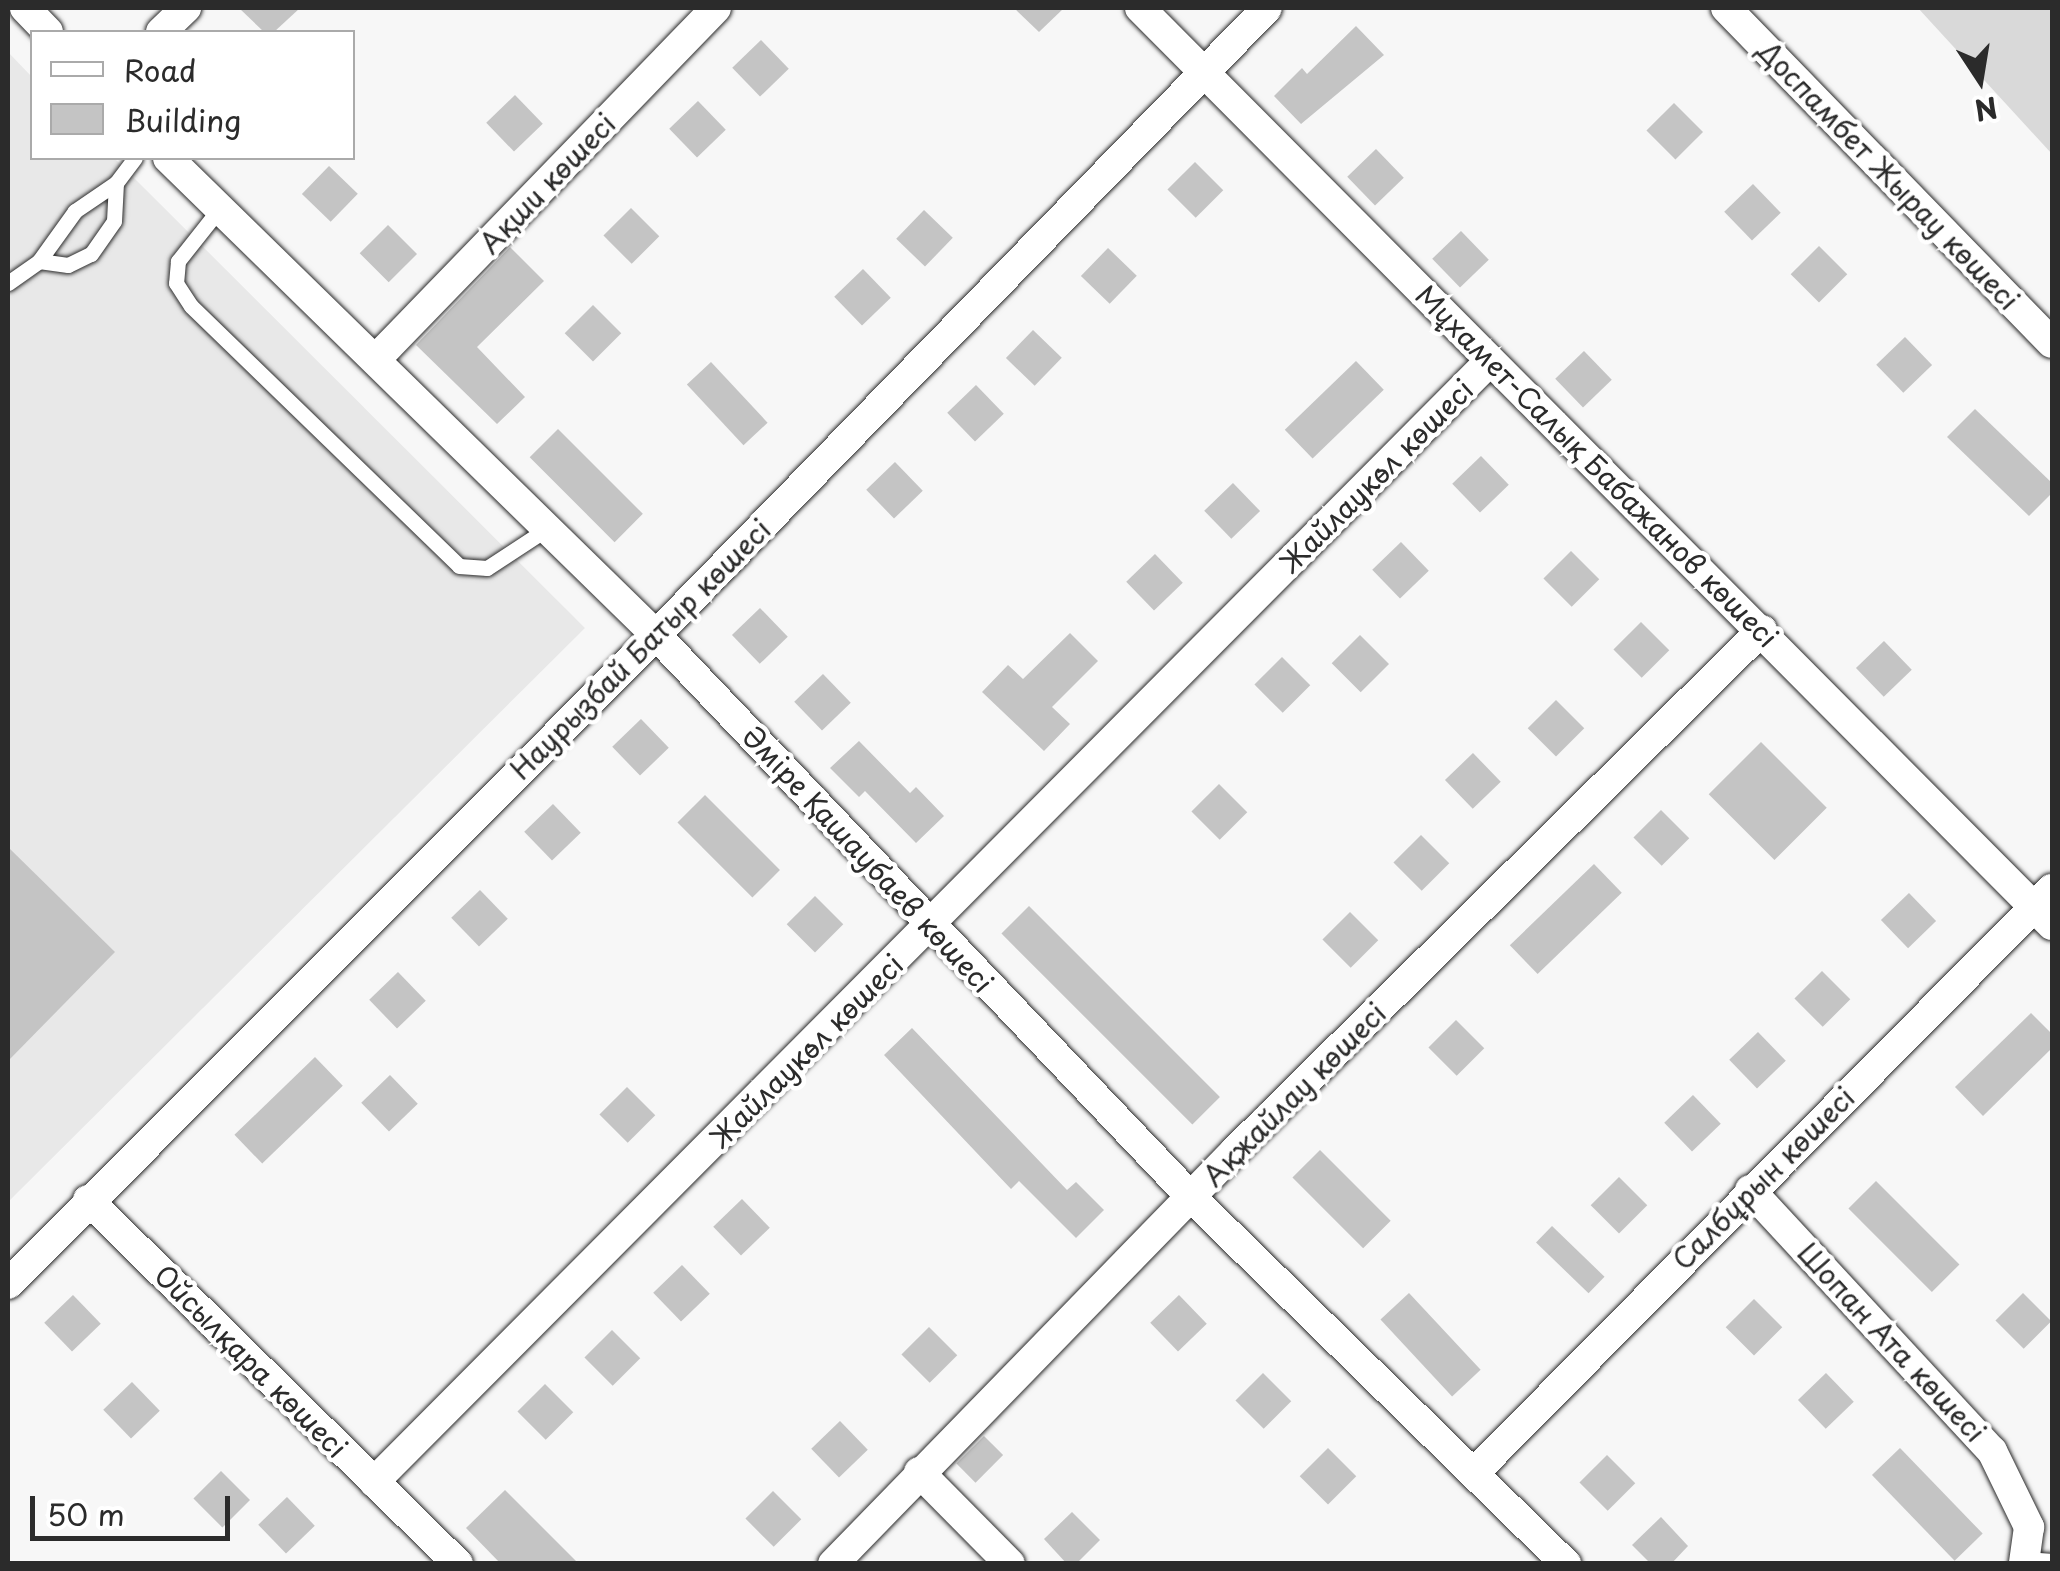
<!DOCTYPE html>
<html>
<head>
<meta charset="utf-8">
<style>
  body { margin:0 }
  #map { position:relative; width:2060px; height:1571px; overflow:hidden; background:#f7f7f7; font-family:"Playpen Sans",sans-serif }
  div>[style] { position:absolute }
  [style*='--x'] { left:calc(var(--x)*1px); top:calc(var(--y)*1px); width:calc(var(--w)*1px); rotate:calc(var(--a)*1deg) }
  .built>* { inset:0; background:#e8e8e8 }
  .green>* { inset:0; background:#d9d9d9 }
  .building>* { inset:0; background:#c4c4c4; transform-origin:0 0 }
  .roads { filter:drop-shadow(0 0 2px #2b2b2b) drop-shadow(0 0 2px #2b2b2b) }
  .service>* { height:15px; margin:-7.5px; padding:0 7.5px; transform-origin:7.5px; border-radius:7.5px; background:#fff }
  .minor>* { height:30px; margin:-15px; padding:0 15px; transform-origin:15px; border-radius:15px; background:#fff }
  span { translate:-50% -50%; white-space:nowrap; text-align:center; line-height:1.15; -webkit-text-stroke:9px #fff; paint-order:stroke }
  .street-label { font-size:28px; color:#2b2b2b }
  .frame { position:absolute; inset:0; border:10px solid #2b2b2b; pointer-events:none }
  .legend { position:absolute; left:30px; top:30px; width:325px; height:130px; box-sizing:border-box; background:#fff; border:2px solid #aaa; margin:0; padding:12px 18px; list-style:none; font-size:30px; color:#2b2b2b }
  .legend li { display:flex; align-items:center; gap:20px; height:50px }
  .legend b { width:50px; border:2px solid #aaa }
  .north { position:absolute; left:1930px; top:30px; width:100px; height:100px; -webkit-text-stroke:8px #fff; paint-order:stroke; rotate:168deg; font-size:28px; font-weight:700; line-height:40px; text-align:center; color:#2b2b2b }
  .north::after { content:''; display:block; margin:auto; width:35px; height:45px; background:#2b2b2b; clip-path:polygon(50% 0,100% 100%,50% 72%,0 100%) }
  .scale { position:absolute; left:30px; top:1496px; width:200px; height:45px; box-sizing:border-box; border:5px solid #2b2b2b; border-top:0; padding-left:12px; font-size:30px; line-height:35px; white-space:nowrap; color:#2b2b2b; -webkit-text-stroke:8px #fff; paint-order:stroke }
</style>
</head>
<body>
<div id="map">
  <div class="built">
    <i style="clip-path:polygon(8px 52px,32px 77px,32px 158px,114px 158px,585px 628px,8px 1202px)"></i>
  </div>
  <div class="green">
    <i style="clip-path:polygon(1918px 8px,2052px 8px,2052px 154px)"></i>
  </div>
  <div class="building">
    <i style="clip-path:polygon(239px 8px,300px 8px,274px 32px,264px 32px)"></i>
    <i style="clip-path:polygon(1014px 8px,1064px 8px,1039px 32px)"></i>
    <i style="clip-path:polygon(1356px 26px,1384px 55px,1301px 124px,1274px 96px,1302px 68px,1307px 74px)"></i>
    <i style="left:761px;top:40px;width:40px;height:40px;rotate:46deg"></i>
    <i style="left:515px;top:95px;width:40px;height:40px;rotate:46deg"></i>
    <i style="left:698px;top:101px;width:40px;height:40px;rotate:46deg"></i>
    <i style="left:1674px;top:103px;width:41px;height:39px;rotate:45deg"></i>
    <i style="left:1376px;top:149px;width:40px;height:40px;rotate:46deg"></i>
    <i style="left:1195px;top:162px;width:40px;height:39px;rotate:45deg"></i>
    <i style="left:329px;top:166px;width:40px;height:39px;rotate:44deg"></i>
    <i style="left:1753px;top:184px;width:40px;height:40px;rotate:46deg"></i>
    <i style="left:631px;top:208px;width:40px;height:39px;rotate:45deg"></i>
    <i style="left:924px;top:210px;width:40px;height:40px;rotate:44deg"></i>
    <i style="left:388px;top:225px;width:41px;height:40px;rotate:45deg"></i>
    <i style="left:1461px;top:231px;width:40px;height:40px;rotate:46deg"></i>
    <i style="left:1819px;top:246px;width:40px;height:40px;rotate:45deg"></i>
    <i style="clip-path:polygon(510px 247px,544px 281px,477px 347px,525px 397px,497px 424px,416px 345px)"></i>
    <i style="left:1108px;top:248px;width:40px;height:39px;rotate:44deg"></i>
    <i style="left:863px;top:269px;width:40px;height:40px;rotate:46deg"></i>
    <i style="left:593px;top:305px;width:40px;height:40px;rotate:45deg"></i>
    <i style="left:1033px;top:330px;width:40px;height:39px;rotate:44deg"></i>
    <i style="left:1905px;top:337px;width:39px;height:40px;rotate:46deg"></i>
    <i style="left:1584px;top:351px;width:40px;height:40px;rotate:46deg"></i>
    <i style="left:1356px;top:361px;width:40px;height:99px;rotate:46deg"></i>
    <i style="left:711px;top:362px;width:83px;height:33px;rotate:47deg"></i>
    <i style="left:976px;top:385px;width:40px;height:40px;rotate:46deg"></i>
    <i style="clip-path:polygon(1975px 409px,2052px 483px,2052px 493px,2029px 516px,1947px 437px)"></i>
    <i style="left:558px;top:429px;width:120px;height:40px;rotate:45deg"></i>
    <i style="left:1481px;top:456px;width:40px;height:40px;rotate:46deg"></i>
    <i style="left:895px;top:462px;width:40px;height:40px;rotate:46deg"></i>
    <i style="left:1233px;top:483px;width:39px;height:40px;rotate:46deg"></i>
    <i style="left:1401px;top:542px;width:40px;height:40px;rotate:46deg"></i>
    <i style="left:1571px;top:551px;width:40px;height:39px;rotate:45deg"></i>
    <i style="left:1155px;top:554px;width:40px;height:40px;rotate:46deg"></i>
    <i style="left:760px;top:608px;width:40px;height:39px;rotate:46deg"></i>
    <i style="left:1641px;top:622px;width:40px;height:39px;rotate:45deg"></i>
    <i style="clip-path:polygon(1070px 633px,1098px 661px,1052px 707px,1070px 724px,1044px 751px,982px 692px,1008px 665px,1023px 679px)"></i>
    <i style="left:1360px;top:635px;width:41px;height:40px;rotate:45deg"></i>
    <i style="left:1884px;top:641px;width:40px;height:39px;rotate:46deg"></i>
    <i style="left:1282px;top:657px;width:40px;height:39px;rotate:45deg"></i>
    <i style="left:823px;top:674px;width:40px;height:40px;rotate:46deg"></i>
    <i style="left:1556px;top:700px;width:40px;height:40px;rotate:45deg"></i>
    <i style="left:641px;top:719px;width:40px;height:40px;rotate:46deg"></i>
    <i style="clip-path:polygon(859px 741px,910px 793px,916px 787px,944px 816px,916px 843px,865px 791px,859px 797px,830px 768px)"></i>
    <i style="left:1761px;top:742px;width:93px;height:74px;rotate:45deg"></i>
    <i style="left:1473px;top:753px;width:40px;height:39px;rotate:46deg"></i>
    <i style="left:1219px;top:784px;width:40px;height:39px;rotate:45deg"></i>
    <i style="left:705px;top:795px;width:106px;height:39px;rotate:45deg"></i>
    <i style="left:553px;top:804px;width:40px;height:40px;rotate:46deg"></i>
    <i style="left:1661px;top:810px;width:40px;height:39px;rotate:45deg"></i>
    <i style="left:1421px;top:835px;width:40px;height:39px;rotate:45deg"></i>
    <i style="clip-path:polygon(8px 847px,115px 952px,8px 1061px)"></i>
    <i style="left:1594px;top:864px;width:40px;height:117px;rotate:46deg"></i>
    <i style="left:480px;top:890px;width:40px;height:40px;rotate:46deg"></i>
    <i style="left:1909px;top:893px;width:39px;height:39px;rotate:46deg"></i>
    <i style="left:815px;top:896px;width:40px;height:40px;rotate:45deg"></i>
    <i style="left:1029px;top:906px;width:270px;height:39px;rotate:45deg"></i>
    <i style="left:1350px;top:912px;width:40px;height:39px;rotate:45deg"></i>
    <i style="left:1822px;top:971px;width:40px;height:39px;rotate:45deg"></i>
    <i style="left:398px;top:972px;width:40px;height:40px;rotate:46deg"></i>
    <i style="clip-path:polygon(2031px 1013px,2052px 1034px,2052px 1048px,1983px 1116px,1955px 1087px)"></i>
    <i style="left:1456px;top:1020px;width:40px;height:39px;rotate:45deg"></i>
    <i style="clip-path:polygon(912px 1028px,1067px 1190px,1076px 1182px,1104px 1210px,1076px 1238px,1019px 1181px,1011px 1189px,884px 1055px)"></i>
    <i style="left:1758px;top:1032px;width:40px;height:40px;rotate:46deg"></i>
    <i style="left:315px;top:1057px;width:40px;height:112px;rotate:46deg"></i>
    <i style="left:390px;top:1075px;width:40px;height:40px;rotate:46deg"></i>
    <i style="left:627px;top:1087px;width:40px;height:39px;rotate:45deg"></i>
    <i style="left:1693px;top:1095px;width:40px;height:40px;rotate:46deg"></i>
    <i style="left:1320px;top:1150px;width:100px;height:39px;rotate:45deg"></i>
    <i style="left:1619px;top:1177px;width:40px;height:40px;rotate:45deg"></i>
    <i style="left:1876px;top:1181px;width:118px;height:39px;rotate:45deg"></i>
    <i style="left:742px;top:1199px;width:40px;height:40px;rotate:46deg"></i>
    <i style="left:1552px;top:1226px;width:73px;height:23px;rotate:44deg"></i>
    <i style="left:682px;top:1265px;width:40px;height:40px;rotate:46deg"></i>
    <i style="left:1409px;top:1293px;width:105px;height:39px;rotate:47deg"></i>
    <i style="left:2023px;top:1293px;width:40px;height:39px;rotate:45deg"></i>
    <i style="left:73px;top:1295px;width:40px;height:40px;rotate:46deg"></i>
    <i style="left:1179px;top:1295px;width:40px;height:40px;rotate:46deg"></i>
    <i style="left:1754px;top:1299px;width:40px;height:40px;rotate:45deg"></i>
    <i style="left:929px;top:1327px;width:40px;height:39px;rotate:45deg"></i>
    <i style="left:612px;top:1330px;width:40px;height:39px;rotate:45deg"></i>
    <i style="left:1263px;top:1373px;width:40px;height:39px;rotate:45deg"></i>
    <i style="left:1826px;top:1373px;width:40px;height:39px;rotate:46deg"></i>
    <i style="left:132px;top:1382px;width:40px;height:40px;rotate:46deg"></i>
    <i style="left:545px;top:1384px;width:40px;height:39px;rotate:45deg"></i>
    <i style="left:840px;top:1421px;width:40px;height:40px;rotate:46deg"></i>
    <i style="left:984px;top:1436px;width:27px;height:39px;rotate:45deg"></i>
    <i style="left:1328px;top:1448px;width:40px;height:40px;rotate:45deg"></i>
    <i style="left:1900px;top:1448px;width:119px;height:39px;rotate:46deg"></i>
    <i style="left:1607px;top:1455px;width:40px;height:39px;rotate:45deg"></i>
    <i style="left:221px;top:1471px;width:41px;height:39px;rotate:45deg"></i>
    <i style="clip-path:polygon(505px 1490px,579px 1564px,501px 1564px,466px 1528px)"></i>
    <i style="left:773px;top:1491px;width:40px;height:39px;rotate:45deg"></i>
    <i style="left:287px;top:1497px;width:40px;height:40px;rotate:46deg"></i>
    <i style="clip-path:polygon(1072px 1512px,1100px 1540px,1076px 1564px,1067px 1564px,1044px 1539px)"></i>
    <i style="clip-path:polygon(1661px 1517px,1688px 1546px,1671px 1564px,1651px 1564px,1632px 1545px)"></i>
  </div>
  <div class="roads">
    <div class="service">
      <i style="--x:116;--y:183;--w:31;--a:-53"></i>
      <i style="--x:220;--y:208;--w:68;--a:128.4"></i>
      <i style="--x:178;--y:261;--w:22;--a:95"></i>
      <i style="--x:176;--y:283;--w:27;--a:57"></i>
      <i style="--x:191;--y:306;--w:373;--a:44.1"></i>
      <i style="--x:459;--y:566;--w:28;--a:4"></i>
      <i style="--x:487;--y:568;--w:73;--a:-33.3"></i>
      <i style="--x:8;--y:283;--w:38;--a:-35"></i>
      <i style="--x:39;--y:261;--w:29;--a:8"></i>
      <i style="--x:68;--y:265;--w:25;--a:-26"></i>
      <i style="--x:91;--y:254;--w:40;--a:-55.1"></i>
      <i style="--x:114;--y:221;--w:38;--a:-87"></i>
      <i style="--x:116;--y:183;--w:50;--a:145.7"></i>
      <i style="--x:75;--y:211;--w:62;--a:125.8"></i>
      <i style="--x:2025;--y:1559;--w:27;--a:4"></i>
    </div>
    <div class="minor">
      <i style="--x:25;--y:8;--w:33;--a:46"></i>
      <i style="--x:1140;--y:8;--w:1293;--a:45.16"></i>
      <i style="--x:1726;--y:8;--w:467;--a:45.8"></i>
      <i style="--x:161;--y:32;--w:35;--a:-44"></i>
      <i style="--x:168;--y:158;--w:682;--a:44.35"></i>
      <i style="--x:656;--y:635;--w:776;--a:46.41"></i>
      <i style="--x:1191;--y:1197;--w:525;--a:44.38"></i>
      <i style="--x:377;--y:358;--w:487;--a:-45.9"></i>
      <i style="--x:1750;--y:1190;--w:356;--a:47.2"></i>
      <i style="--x:1992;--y:1451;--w:85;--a:64"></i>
      <i style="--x:2029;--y:1527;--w:37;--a:98"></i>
      <i style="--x:88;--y:1200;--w:519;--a:44.53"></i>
      <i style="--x:8;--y:1284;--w:917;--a:-45.04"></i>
      <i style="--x:656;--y:635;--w:875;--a:-45.74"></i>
      <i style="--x:1476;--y:1471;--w:819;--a:-45.3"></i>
      <i style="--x:919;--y:1472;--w:129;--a:45.3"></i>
      <i style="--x:374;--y:1482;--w:1579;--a:-45.13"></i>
      <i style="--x:833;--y:1564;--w:576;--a:-45.77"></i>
      <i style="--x:1235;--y:1151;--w:741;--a:-44.67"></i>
    </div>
  </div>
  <div class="street-label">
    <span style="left:1889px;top:175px;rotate:46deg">Доспамбет Жырау көшесі</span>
    <span style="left:547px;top:183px;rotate:-46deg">Ақши көшесі</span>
    <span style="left:1597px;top:466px;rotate:45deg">Мұхамет-Салық Бабажанов көшесі</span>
    <span style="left:1376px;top:476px;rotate:-45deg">Жайлаукөл көшесі</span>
    <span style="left:640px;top:649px;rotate:-45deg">Наурызбай Батыр көшесі</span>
    <span style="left:868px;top:859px;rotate:47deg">Әміре Қашаубаев көшесі</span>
    <span style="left:806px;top:1051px;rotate:-45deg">Жайлаукөл көшесі</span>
    <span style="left:1294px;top:1094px;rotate:-45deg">Ақжайлау көшесі</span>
    <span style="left:1763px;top:1178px;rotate:-45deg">Салбұрын көшесі</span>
    <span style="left:1892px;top:1342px;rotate:47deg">Шопан Ата көшесі</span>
    <span style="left:251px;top:1361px;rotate:45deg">Ойсылқара көшесі</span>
  </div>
  <div class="frame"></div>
  <ul class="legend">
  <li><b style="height:12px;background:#fff"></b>Road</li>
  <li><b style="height:28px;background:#c4c4c4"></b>Building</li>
  </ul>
  <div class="north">N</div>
  <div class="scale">50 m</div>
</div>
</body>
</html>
